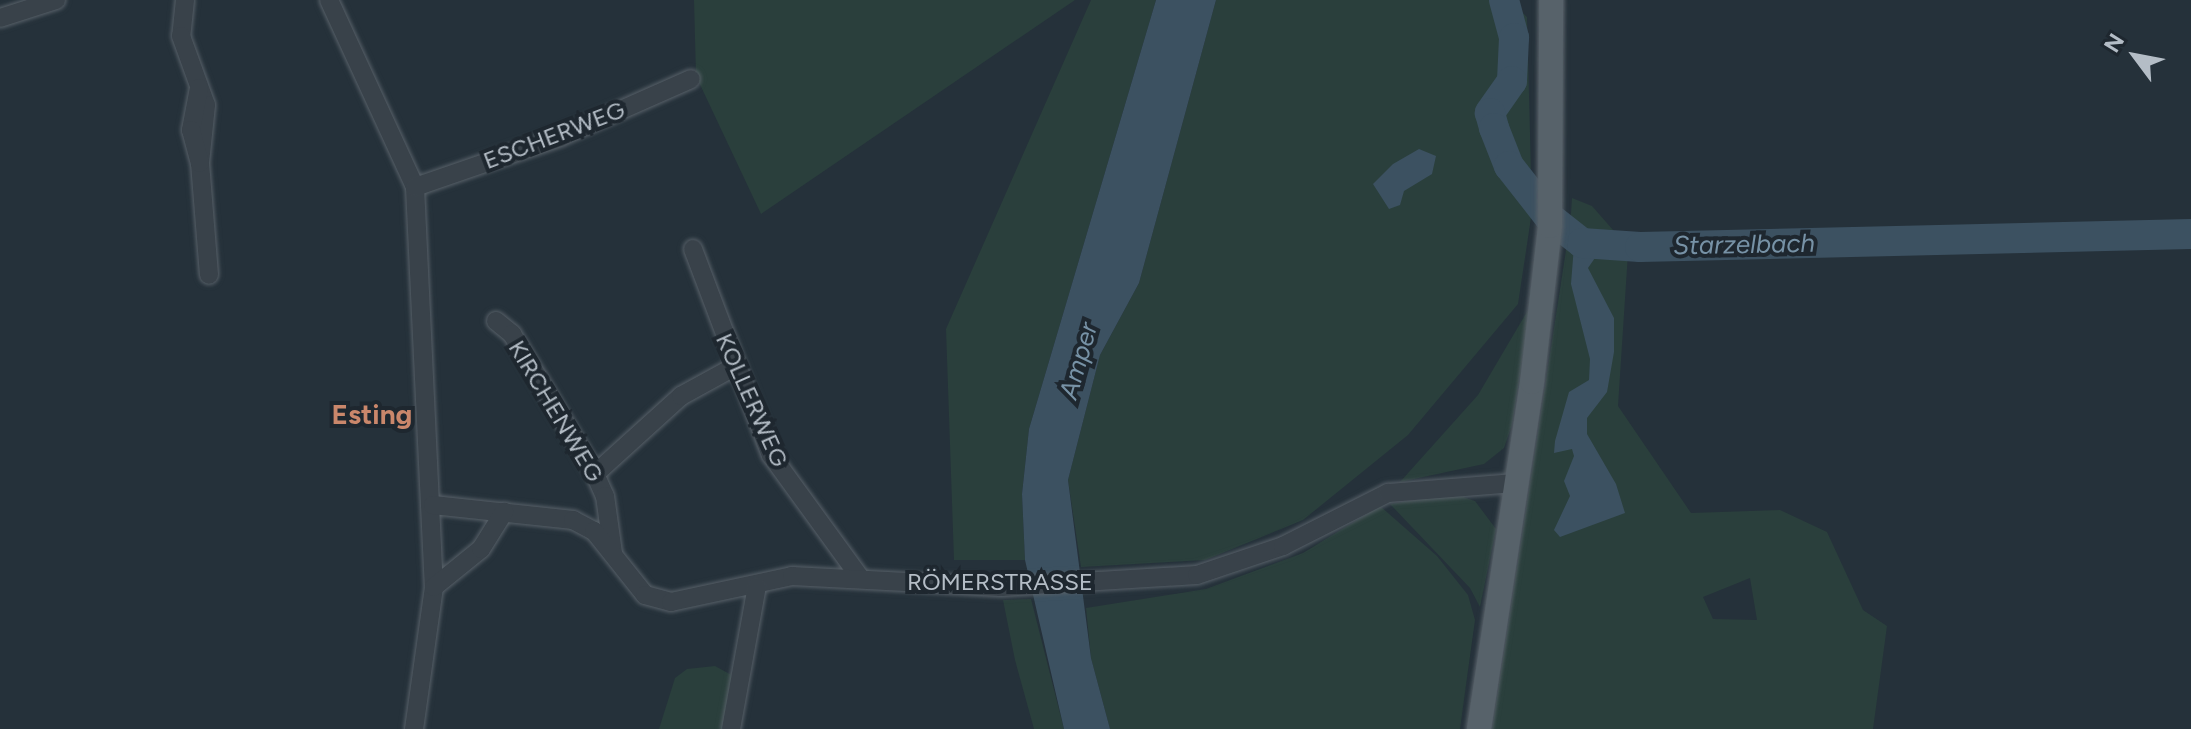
<!DOCTYPE html>
<html>
<head>
<meta charset="utf-8">
<style>
  body { margin:0 }
  #map { position:relative; width:2191px; height:729px; overflow:hidden; background:#25313a; font-family:Figtree,sans-serif }
  div>[style] { position:absolute }
  [style*='--x'] { left:calc(var(--x)*1px); top:calc(var(--y)*1px); width:calc(var(--w)*1px); rotate:calc(var(--a)*1deg) }
  .green>* { inset:0; background:#2a3f3c }
  .water>* { inset:0; background:#3c5161 }
  .river>* { height:30px; margin:-15px; padding:0 15px; transform-origin:15px; border-radius:15px; background:#3c5161 }
  .roads { filter:drop-shadow(0 0 2px #576068) drop-shadow(0 0 2px #576068) }
  .minor>* { height:18px; margin:-9px; padding:0 9px; transform-origin:9px; border-radius:9px; background:#39424a }
  .major>* { height:24px; margin:-12px; padding:0 12px; transform-origin:12px; border-radius:12px; background:#57626a }
  span { translate:-50% -50%; white-space:nowrap; text-align:center; line-height:1.15; -webkit-text-stroke:8px #1e272f; paint-order:stroke }
  .street-label { font-size:24px; color:#b4bdc6 }
  .water-label { font-size:26px; color:#7792a6; font-style:italic }
  .quarter-label { font-size:28px; color:#ca876b; font-weight:700 }
  .north { position:absolute; left:2095px; top:16px; width:80px; height:80px; -webkit-text-stroke:6px #1e272f; paint-order:stroke; rotate:302deg; font-size:22px; font-weight:700; line-height:32px; text-align:center; color:#b4bdc6 }
  .north::after { content:''; display:block; margin:auto; width:28px; height:36px; background:#b4bdc6; clip-path:polygon(50% 0,100% 100%,50% 72%,0 100%) }
</style>
</head>
<body>
<div id="map">
  <div class="green">
    <i style="clip-path:polygon(694px 0,1075px 0,761px 214px,696px 76px)"></i>
    <i style="clip-path:polygon(1091px 0,1156px 0,1029px 429px,1022px 494px,1025px 560px,954px 560px,946px 329px)"></i>
    <i style="clip-path:polygon(1216px 0,1509px 0,1527px 17px,1532px 211px,1518px 304px,1408px 435px,1303px 520px,1205px 560px,1081px 567px,1068px 480px,1100px 355px,1139px 283px)"></i>
    <i style="clip-path:polygon(1572px 198px,1592px 206px,1621px 239px,1570px 227px)"></i>
    <i style="clip-path:polygon(evenodd,1567px 244px,1628px 253px,1618px 406px,1691px 513px,1780px 510px,1827px 532px,1863px 610px,1887px 626px,1873px 729px,1492px 729px,1567px 244px,1750px 578px,1757px 620px,1713px 619px,1703px 597px,1750px 578px)"></i>
    <i style="clip-path:polygon(1531px 305px,1512px 425px,1504px 448px,1484px 464px,1400px 482px,1478px 395px)"></i>
    <i style="clip-path:polygon(1454px 494px,1475px 501px,1496px 529px,1480px 607px,1470px 588px,1390px 504px)"></i>
    <i style="clip-path:polygon(1380px 506px,1437px 556px,1468px 595px,1475px 620px,1460px 729px,1110px 729px,1091px 658px,1086px 608px,1206px 589px,1303px 553px)"></i>
    <i style="clip-path:polygon(1031px 599px,1064px 729px,1034px 729px,1015px 660px,1003px 600px)"></i>
    <i style="clip-path:polygon(715px 666px,737px 678px,723px 729px,659px 729px,675px 678px,687px 669px)"></i>
  </div>
  <div class="water">
    <i style="clip-path:polygon(1156px 0,1216px 0,1139px 283px,1100px 355px,1068px 480px,1091px 658px,1110px 729px,1064px 729px,1025px 560px,1022px 494px,1029px 429px)"></i>
    <i style="clip-path:polygon(1419px 149px,1436px 156px,1432px 174px,1404px 191px,1400px 205px,1389px 209px,1373px 184px,1393px 164px)"></i>
    <i style="clip-path:polygon(1575px 233px,1625px 242px,1625px 250px,1597px 255px,1588px 268px,1614px 318px,1614px 352px,1607px 392px,1587px 418px,1587px 434px,1616px 484px,1625px 513px,1560px 537px,1554px 530px,1570px 496px,1564px 481px,1574px 456px,1572px 449px,1554px 453px,1555px 441px,1569px 392px,1589px 380px,1590px 359px,1571px 284px)"></i>
  </div>
  <div class="river">
    <i style="--x:1504;--y:0;--w:39;--a:75"></i>
    <i style="--x:1514;--y:38;--w:43;--a:92.7"></i>
    <i style="--x:1512;--y:81;--w:39;--a:125"></i>
    <i style="--x:1490;--y:113;--w:16;--a:75"></i>
    <i style="--x:1494;--y:128;--w:41;--a:68.5"></i>
    <i style="--x:1509;--y:166;--w:65;--a:51.9"></i>
    <i style="--x:1549;--y:217;--w:42;--a:38.2"></i>
    <i style="--x:1582;--y:243;--w:58;--a:3.9"></i>
    <i style="--x:1640;--y:247;--w:551;--a:-1.35"></i>
  </div>
  <div class="roads">
    <div class="minor">
      <i style="--x:185;--y:0;--w:36;--a:96"></i>
      <i style="--x:181;--y:36;--w:73;--a:70.1"></i>
      <i style="--x:206;--y:105;--w:58;--a:95.9"></i>
      <i style="--x:200;--y:163;--w:112;--a:85.4"></i>
      <i style="--x:329;--y:0;--w:206;--a:65.3"></i>
      <i style="--x:415;--y:187;--w:400;--a:87.3"></i>
      <i style="--x:434;--y:587;--w:143;--a:98"></i>
      <i style="--x:0;--y:18;--w:59;--a:-17.8"></i>
      <i style="--x:199;--y:88;--w:43;--a:100.8"></i>
      <i style="--x:191;--y:130;--w:34;--a:75"></i>
      <i style="--x:415;--y:187;--w:153;--a:-19"></i>
      <i style="--x:560;--y:137;--w:143;--a:-23.9"></i>
      <i style="--x:693;--y:249;--w:220;--a:69.3"></i>
      <i style="--x:771;--y:455;--w:153;--a:54"></i>
      <i style="--x:496;--y:321;--w:21;--a:39"></i>
      <i style="--x:512;--y:334;--w:163;--a:59.3"></i>
      <i style="--x:595;--y:474;--w:24;--a:66"></i>
      <i style="--x:605;--y:496;--w:58;--a:82"></i>
      <i style="--x:595;--y:474;--w:116;--a:-42.2"></i>
      <i style="--x:681;--y:396;--w:60;--a:-28.7"></i>
      <i style="--x:433;--y:505;--w:141;--a:6.1"></i>
      <i style="--x:573;--y:520;--w:24;--a:28"></i>
      <i style="--x:594;--y:531;--w:82;--a:51.4"></i>
      <i style="--x:645;--y:595;--w:27;--a:15"></i>
      <i style="--x:671;--y:602;--w:124;--a:-12.1"></i>
      <i style="--x:792;--y:576;--w:209;--a:3"></i>
      <i style="--x:1001;--y:587;--w:196;--a:-3.5"></i>
      <i style="--x:1197;--y:575;--w:91;--a:-18.6"></i>
      <i style="--x:1283;--y:546;--w:118;--a:-26.8"></i>
      <i style="--x:1388;--y:493;--w:128;--a:-4.5"></i>
      <i style="--x:434;--y:587;--w:60;--a:-39"></i>
      <i style="--x:481;--y:549;--w:44;--a:-58.1"></i>
      <i style="--x:731;--y:729;--w:145;--a:-79.7"></i>
    </div>
    <div class="major">
      <i style="--x:1479;--y:729;--w:351;--a:-81.3"></i>
      <i style="--x:1532;--y:382;--w:157;--a:-83.4"></i>
      <i style="--x:1550;--y:226;--w:226;--a:-89.7"></i>
    </div>
  </div>
  <div class="street-label">
    <span style="left:554px;top:135px;rotate:-21deg">ESCHERWEG</span>
    <span style="left:752px;top:400px;rotate:66deg">KOLLERWEG</span>
    <span style="left:556px;top:411px;rotate:59deg">KIRCHENWEG</span>
    <span style="left:1000px;top:582px">RÖMERSTRASSE</span>
  </div>
  <div class="water-label">
    <span style="left:1744px;top:245px;rotate:-1deg">Starzelbach</span>
    <span style="left:1079px;top:361px;rotate:-74deg">Amper</span>
  </div>
  <div class="quarter-label">
    <span style="left:372px;top:414px">Esting</span>
  </div>
  <div class="north">N</div>
</div>
</body>
</html>
